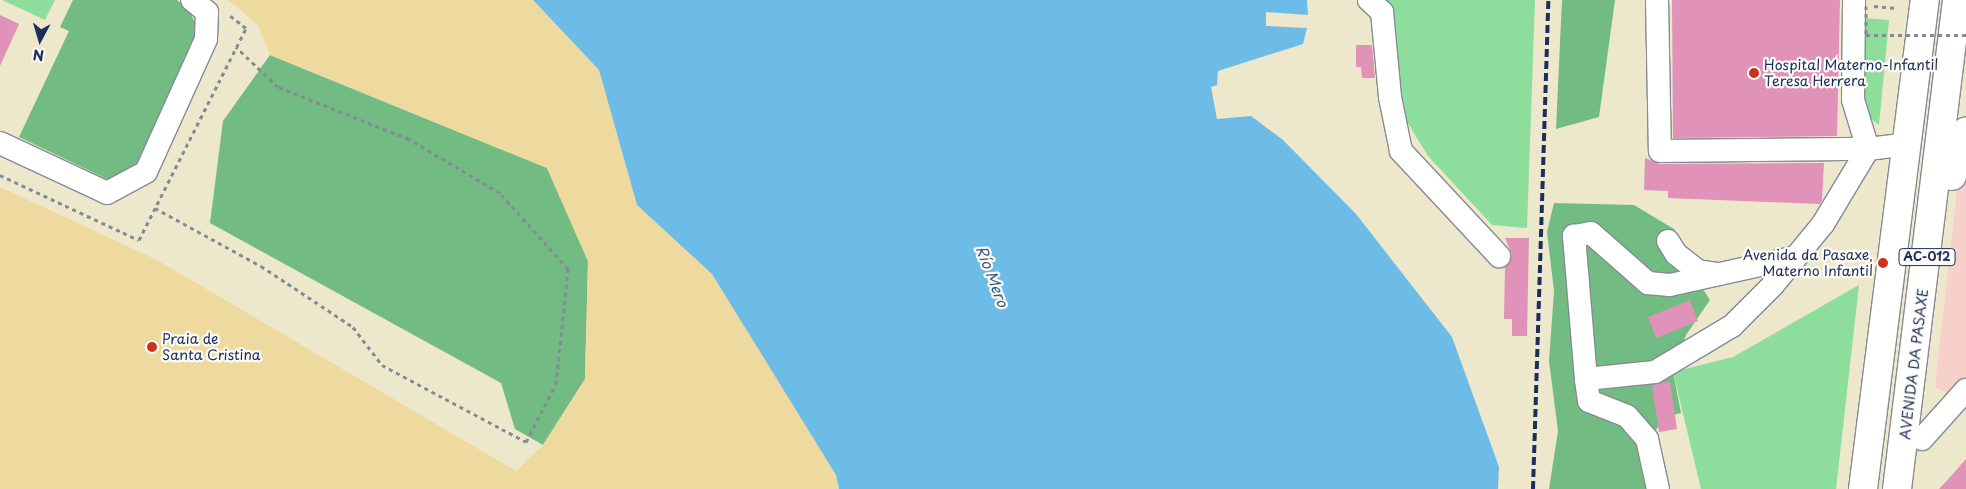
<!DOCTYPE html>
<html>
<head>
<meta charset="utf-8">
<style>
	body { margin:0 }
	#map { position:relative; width:1966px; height:489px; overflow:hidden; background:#ede7cb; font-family:"Playpen Sans",sans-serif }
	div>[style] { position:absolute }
	.built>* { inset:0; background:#f7d0ca }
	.green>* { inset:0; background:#8ddd9c }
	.forest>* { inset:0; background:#72bc84 }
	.sand>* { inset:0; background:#eeda9e }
	.water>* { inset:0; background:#6cbce7 }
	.building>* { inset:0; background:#e092b8 }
	.path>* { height:3px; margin-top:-1.5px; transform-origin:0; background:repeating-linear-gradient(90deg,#848b94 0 4px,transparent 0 8px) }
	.roads { filter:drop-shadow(1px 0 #848b94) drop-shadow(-1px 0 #848b94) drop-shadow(0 1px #848b94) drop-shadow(0 -1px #848b94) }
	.minor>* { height:22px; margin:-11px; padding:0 11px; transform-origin:11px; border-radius:11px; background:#fff }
	.major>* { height:28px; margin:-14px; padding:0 14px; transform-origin:14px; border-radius:14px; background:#fff }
	.rail>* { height:4px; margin-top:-2px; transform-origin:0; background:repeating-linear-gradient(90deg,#1b2f5e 0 8px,transparent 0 12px) }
	.path-bridge>* { height:3px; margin-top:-1.5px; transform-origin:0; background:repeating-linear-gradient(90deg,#848b94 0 4px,transparent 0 8px) }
	.dots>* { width:14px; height:14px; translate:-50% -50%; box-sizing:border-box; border:2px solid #fdfcf7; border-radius:50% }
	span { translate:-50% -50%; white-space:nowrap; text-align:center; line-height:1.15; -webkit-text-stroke:4.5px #fdfcf7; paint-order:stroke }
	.shield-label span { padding:1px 4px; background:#fdfcf7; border:1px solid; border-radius:4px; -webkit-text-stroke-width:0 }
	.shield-label { font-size:12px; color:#1b2f5e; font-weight:700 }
	.poi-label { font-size:14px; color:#1b2f5e }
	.left { translate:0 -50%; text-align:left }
	.right { translate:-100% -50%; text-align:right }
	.street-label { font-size:14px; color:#1b2f5e }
	.water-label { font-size:15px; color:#335987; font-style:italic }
	.north { position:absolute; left:15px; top:15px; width:50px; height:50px; -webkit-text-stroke:4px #fdfcf7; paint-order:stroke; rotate:186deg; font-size:14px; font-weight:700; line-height:20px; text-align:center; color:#1b2f5e }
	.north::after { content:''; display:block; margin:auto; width:18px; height:22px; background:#1b2f5e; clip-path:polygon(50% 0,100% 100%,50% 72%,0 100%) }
</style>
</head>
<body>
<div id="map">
	<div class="built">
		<i style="clip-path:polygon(1961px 155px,1966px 155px,1966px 378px,1949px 394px,1935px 387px)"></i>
	</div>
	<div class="green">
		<i style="clip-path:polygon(2px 0,55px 0,45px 20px)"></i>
		<i style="clip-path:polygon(1384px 0,1535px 0,1527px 228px,1492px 225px,1428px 156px,1401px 112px)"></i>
		<i style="clip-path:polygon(1864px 18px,1889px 20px,1879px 125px,1868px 117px,1860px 97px)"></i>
		<i style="clip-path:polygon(1859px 285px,1836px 489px,1701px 489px,1673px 372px,1733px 357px)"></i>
	</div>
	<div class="forest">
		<i style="clip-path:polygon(73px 0,177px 0,190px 11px,197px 29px,194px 51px,135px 171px,109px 180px,19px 137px,69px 31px,60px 27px)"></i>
		<i style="clip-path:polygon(1562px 0,1615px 0,1599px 117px,1556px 129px)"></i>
		<i style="clip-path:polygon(270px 55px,547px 168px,588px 261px,585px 379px,543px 445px,515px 429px,501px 383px,210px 223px,223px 121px)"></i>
		<i style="clip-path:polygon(1554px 203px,1634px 205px,1674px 229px,1691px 271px,1710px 300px,1686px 335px,1673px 372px,1681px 413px,1669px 416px,1647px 439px,1645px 489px,1549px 489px,1558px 431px,1549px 361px,1554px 291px,1547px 232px)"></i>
	</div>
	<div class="sand">
		<i style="clip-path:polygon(228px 0,533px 0,599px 70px,637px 205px,712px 274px,836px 475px,839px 489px,0 489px,0 187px,157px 260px,516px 471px,543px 445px,585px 379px,588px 261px,547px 168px,270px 55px,258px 25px)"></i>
	</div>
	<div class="water">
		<i style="clip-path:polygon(533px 0,1307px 0,1308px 15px,1266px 12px,1266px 26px,1307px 28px,1303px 44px,1218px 71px,1217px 85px,1211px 87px,1217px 119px,1251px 116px,1283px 140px,1356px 214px,1452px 337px,1499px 467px,1498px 489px,839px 489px,836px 475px,712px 274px,637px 205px,599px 70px)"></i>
	</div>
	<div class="building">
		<i style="clip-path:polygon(1672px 0,1840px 0,1837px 136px,1673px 138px)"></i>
		<i style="clip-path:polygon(0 15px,19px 24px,0 66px)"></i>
		<i style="clip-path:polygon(1356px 45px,1372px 45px,1375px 78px,1362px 78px,1361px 67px,1356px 67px)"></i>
		<i style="clip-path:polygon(1645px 158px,1660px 164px,1824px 163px,1822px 200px,1820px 204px,1668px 198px,1668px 191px,1644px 190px)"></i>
		<i style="clip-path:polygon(1505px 238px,1529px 238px,1527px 336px,1512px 336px,1512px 319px,1504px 319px,1505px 267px,1512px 254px)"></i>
		<i style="clip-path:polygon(1690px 300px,1698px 321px,1656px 338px,1648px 317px)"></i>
		<i style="clip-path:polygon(1663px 382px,1670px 382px,1677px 429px,1659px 432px,1652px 386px)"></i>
		<i style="clip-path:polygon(1966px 459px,1966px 489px,1939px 489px,1952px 475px)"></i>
	</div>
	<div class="path">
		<i style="left:1874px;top:6px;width:22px;rotate:5deg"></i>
		<i style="left:0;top:175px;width:153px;rotate:25.1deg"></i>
		<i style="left:139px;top:240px;width:237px;rotate:-63.2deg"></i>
		<i style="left:246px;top:28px;width:23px;rotate:-142deg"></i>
		<i style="left:155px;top:208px;width:121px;rotate:28.7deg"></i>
		<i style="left:261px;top:266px;width:110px;rotate:33.5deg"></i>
		<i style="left:353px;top:327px;width:48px;rotate:52.7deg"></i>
		<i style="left:382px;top:365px;width:163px;rotate:28.1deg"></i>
		<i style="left:526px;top:442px;width:65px;rotate:-62.7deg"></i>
		<i style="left:556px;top:384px;width:116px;rotate:-84deg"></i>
		<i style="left:568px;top:269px;width:102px;rotate:-131.8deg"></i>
		<i style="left:500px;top:193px;width:106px;rotate:-149.3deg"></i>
		<i style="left:409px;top:139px;width:141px;rotate:-158.3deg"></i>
		<i style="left:278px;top:87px;width:58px;rotate:-136.4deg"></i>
	</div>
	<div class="roads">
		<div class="minor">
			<i style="left:1369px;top:0;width:18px;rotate:43deg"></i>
			<i style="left:1382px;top:12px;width:85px;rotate:84.6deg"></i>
			<i style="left:1390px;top:97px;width:55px;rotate:78.5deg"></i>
			<i style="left:1401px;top:151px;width:144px;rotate:47deg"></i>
			<i style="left:1657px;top:0;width:151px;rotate:88.9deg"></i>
			<i style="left:1660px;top:151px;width:208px;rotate:-0.6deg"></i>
			<i style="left:1868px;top:149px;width:40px;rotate:-7.1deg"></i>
			<i style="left:0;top:143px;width:118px;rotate:25deg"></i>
			<i style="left:107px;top:193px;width:44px;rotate:-28.3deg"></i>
			<i style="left:146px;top:172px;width:146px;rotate:-65.7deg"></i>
			<i style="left:206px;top:39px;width:27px;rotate:-88deg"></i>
			<i style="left:207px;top:12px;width:19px;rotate:-141deg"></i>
			<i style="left:1668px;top:241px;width:15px;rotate:58deg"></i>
			<i style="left:1676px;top:254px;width:28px;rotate:38deg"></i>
			<i style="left:1698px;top:271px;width:20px;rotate:9deg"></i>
			<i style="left:1586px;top:379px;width:144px;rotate:-94.8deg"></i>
			<i style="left:1574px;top:236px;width:17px;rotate:-10deg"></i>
			<i style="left:1591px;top:233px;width:76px;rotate:41.3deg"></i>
			<i style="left:1648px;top:283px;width:22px;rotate:5deg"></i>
			<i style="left:1670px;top:285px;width:129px;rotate:-12.5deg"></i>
			<i style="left:1922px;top:439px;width:66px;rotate:-48.1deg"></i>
			<i style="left:1658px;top:489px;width:51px;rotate:-102.4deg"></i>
			<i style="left:1647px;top:439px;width:30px;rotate:-131deg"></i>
			<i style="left:1627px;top:416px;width:41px;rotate:-158.5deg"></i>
			<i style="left:1589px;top:401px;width:22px;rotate:-98deg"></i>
			<i style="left:1586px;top:379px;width:69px;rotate:-5.8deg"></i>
			<i style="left:1655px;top:372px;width:90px;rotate:-30.9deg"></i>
			<i style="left:1732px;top:326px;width:58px;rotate:-45deg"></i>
			<i style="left:1773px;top:285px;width:79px;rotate:-50.7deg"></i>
			<i style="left:1823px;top:224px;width:87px;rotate:-59deg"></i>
			<i style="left:1868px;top:149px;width:51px;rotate:-107deg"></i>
			<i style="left:1853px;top:100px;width:100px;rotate:-89.4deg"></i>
		</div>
		<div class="major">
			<i style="left:1952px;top:176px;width:29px;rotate:-84deg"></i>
			<i style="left:1955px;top:147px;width:19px;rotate:-55deg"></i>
			<i style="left:1863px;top:489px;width:493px;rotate:-82.8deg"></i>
			<i style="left:1897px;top:489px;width:493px;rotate:-83deg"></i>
		</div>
	</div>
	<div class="rail">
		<i style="left:1533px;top:489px;width:489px;rotate:-88.2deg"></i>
	</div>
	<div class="path-bridge">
		<i style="left:1866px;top:6px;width:29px;rotate:90deg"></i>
		<i style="left:1866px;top:35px;width:100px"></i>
	</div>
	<div class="dots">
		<i style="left:1754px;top:73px;background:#c8321e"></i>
		<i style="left:1883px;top:263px;background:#c8321e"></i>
		<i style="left:152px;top:347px;background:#c8321e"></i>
	</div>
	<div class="shield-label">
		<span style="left:1927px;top:257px">AC-012</span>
	</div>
	<div class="poi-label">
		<span class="left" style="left:1764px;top:73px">Hospital Materno-Infantil<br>Teresa Herrera</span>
		<span class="right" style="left:1873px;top:263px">Avenida da Pasaxe,<br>Materno Infantil</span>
		<span class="left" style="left:162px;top:347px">Praia de<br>Santa Cristina</span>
	</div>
	<div class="street-label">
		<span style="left:1914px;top:364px;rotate:-83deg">AVENIDA DA PASAXE</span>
	</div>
	<div class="water-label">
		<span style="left:993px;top:276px;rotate:69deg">Río Mero</span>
	</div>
	<div class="north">N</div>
</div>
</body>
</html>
